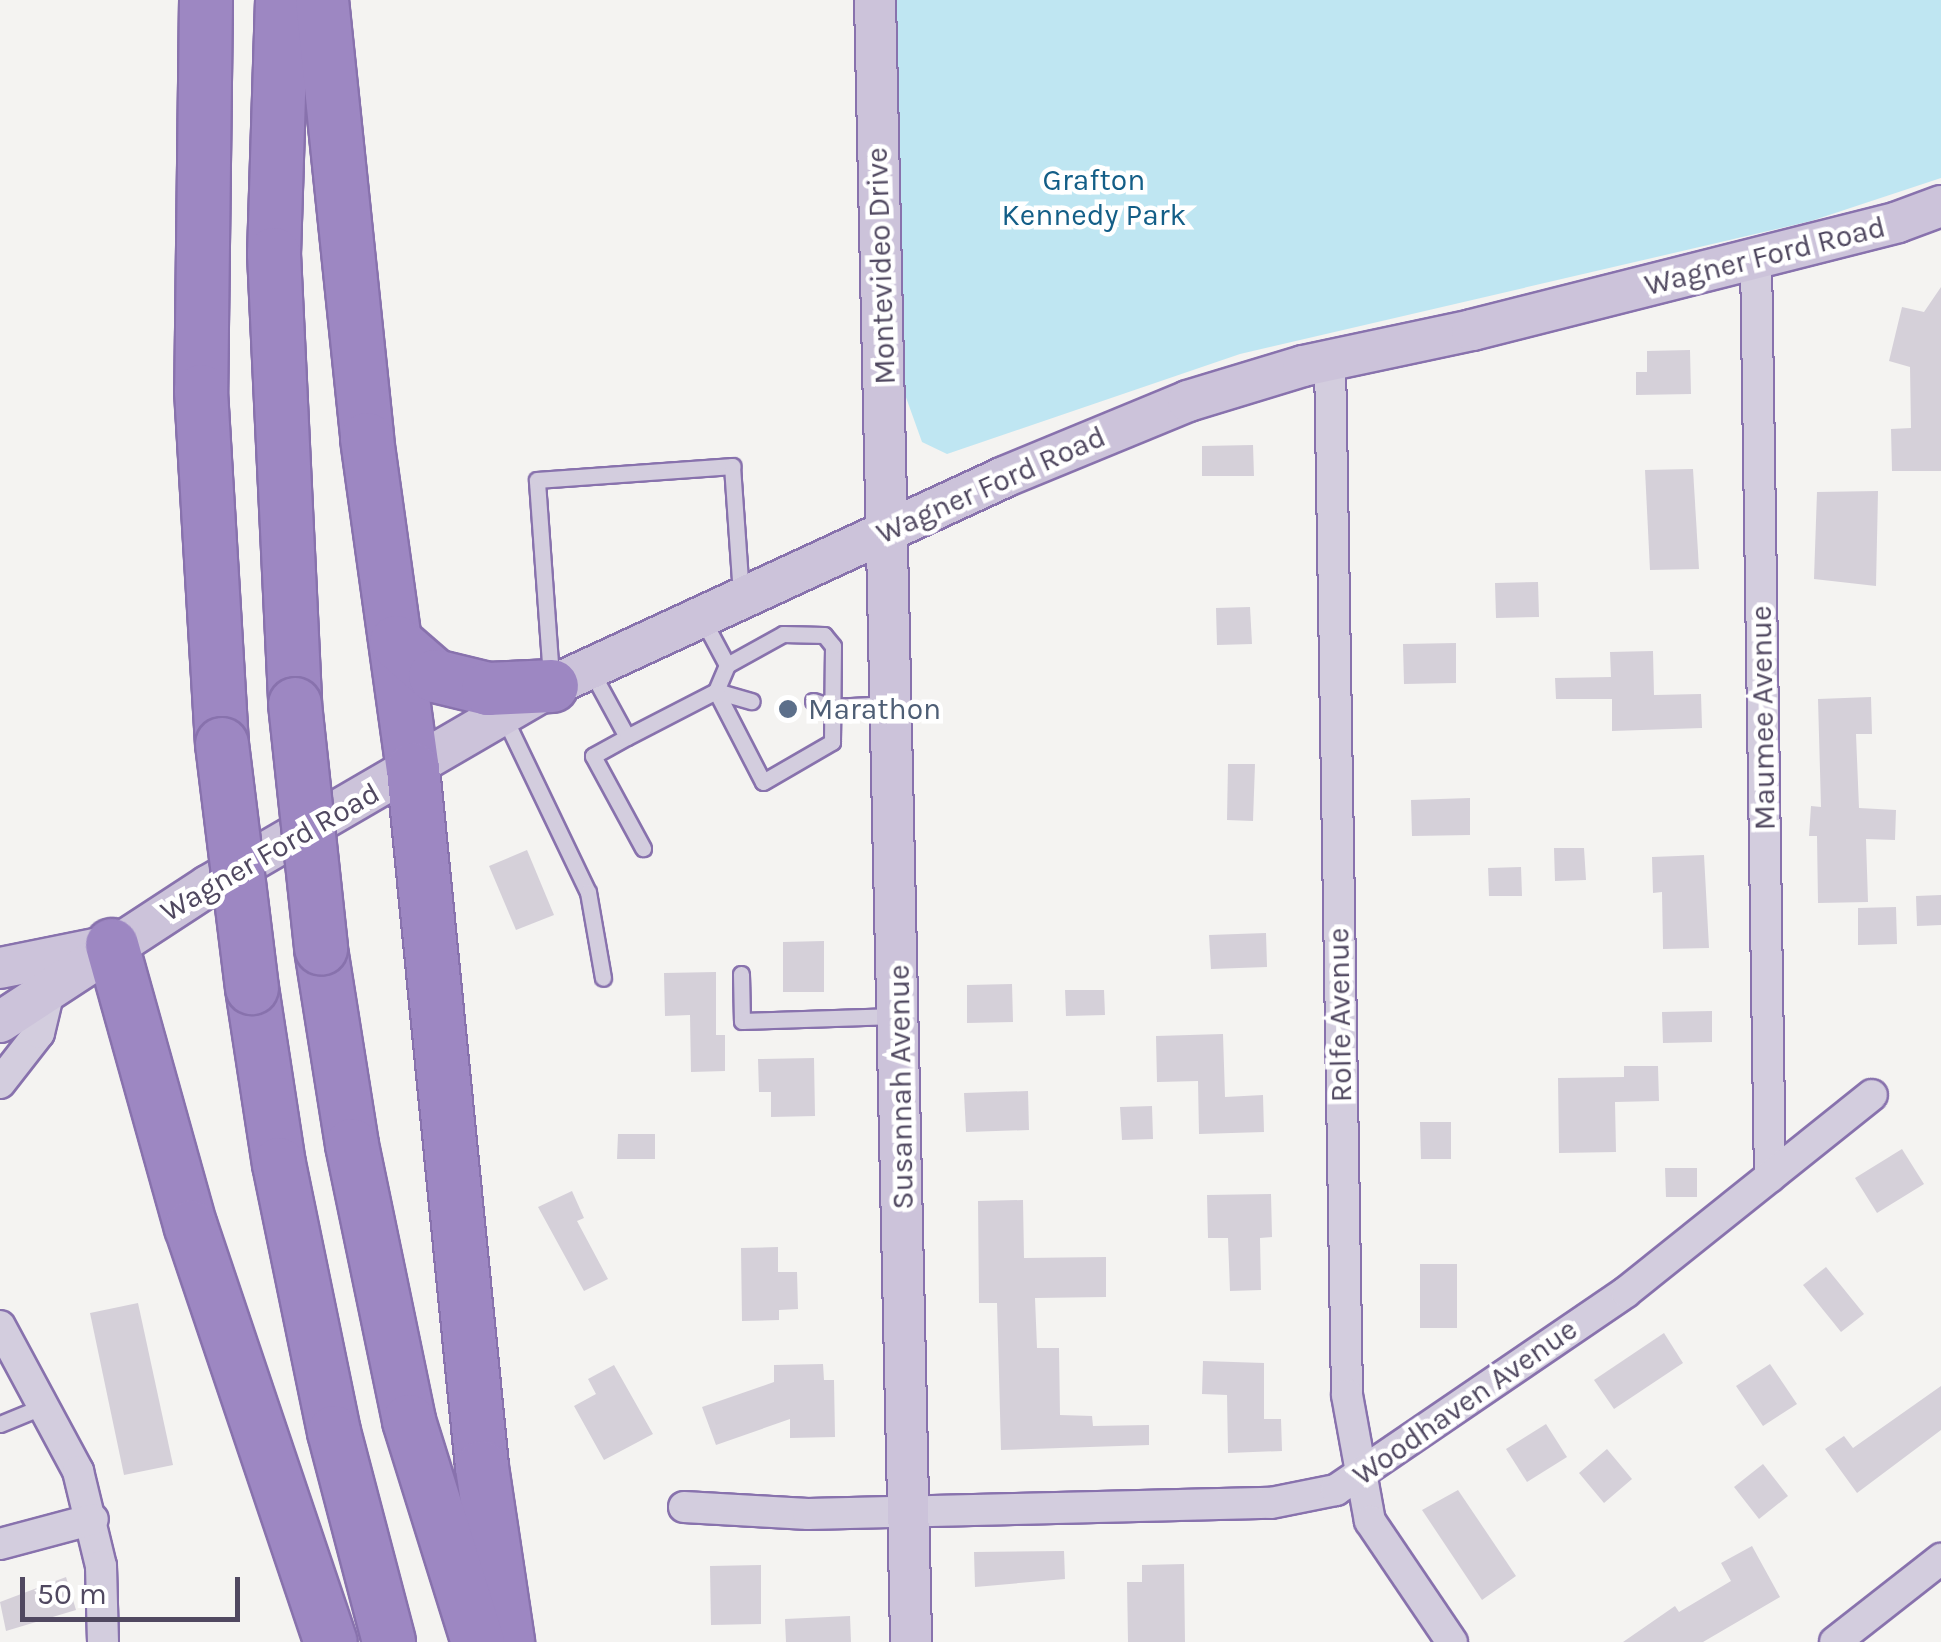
<!DOCTYPE html>
<html>
<head>
<meta charset="utf-8">
<style>
	body { margin:0 }
	#map { position:relative; width:1941px; height:1642px; overflow:hidden; background:#f4f3f1; font-family:Karla,sans-serif }
	div>[style] { position:absolute }
	.green>* { inset:0; background:#bfe6f2 }
	.building>* { inset:0; background:#d5d0d9 }
	.roads { filter:drop-shadow(2px 0 #8872ad) drop-shadow(-2px 0 #8872ad) drop-shadow(0 2px #8872ad) drop-shadow(0 -2px #8872ad) }
	.lane>* { height:15px; margin:-7.5px; padding:0 7.5px; transform-origin:7.5px; border-radius:7.5px; background:#d3cdde }
	.street>* { height:30px; margin:-15px; padding:0 15px; transform-origin:15px; border-radius:15px; background:#d3cdde }
	.secondary>* { height:40px; margin:-20px; padding:0 20px; transform-origin:20px; border-radius:20px; background:#ccc3da }
	.highway>* { height:52px; margin:-26px; padding:0 26px; transform-origin:26px; border-radius:26px; background:#9d87c2 }
	.bridges { filter:drop-shadow(2px 0 #8872ad) drop-shadow(-2px 0 #8872ad) drop-shadow(0 2px #8872ad) drop-shadow(0 -2px #8872ad) }
	.highway-bridge>* { height:52px; margin:-26px; padding:0 26px; transform-origin:26px; border-radius:26px; background:#9d87c2 }
	.dots>* { width:28px; height:28px; translate:-50% -50%; box-sizing:border-box; border:5px solid #fff; border-radius:50% }
	span { translate:-50% -50%; white-space:nowrap; text-align:center; line-height:1.15; -webkit-text-stroke:9px #fff; paint-order:stroke }
	.park-label { font-size:30px; color:#135e87 }
	.street-label { font-size:30px; color:#504860 }
	.service-label { font-size:30px; color:#4e5e75 }
	.left { translate:0 -50%; text-align:left }
	.scale { position:absolute; left:20px; top:1577px; width:220px; height:45px; box-sizing:border-box; border:5px solid #504860; border-top:0; padding-left:12px; font-size:30px; line-height:35px; white-space:nowrap; color:#504860; -webkit-text-stroke:8px #fff; paint-order:stroke }
</style>
</head>
<body>
<div id="map">
	<div class="green">
		<i style="clip-path:polygon(889px 0,1941px 0,1941px 178px,1811px 221px,1240px 354px,947px 454px,922px 442px,903px 389px)"></i>
	</div>
	<div class="building">
		<i style="clip-path:polygon(1941px 287px,1941px 471px,1892px 471px,1891px 429px,1911px 428px,1910px 367px,1889px 361px,1902px 307px,1924px 312px)"></i>
		<i style="clip-path:polygon(1690px 350px,1691px 394px,1636px 395px,1636px 372px,1647px 372px,1647px 351px)"></i>
		<i style="clip-path:polygon(1253px 445px,1254px 476px,1202px 476px,1202px 446px)"></i>
		<i style="clip-path:polygon(1693px 469px,1699px 569px,1650px 570px,1645px 470px)"></i>
		<i style="clip-path:polygon(1878px 491px,1876px 586px,1814px 579px,1817px 492px)"></i>
		<i style="clip-path:polygon(1538px 582px,1539px 617px,1496px 618px,1495px 583px)"></i>
		<i style="clip-path:polygon(1250px 607px,1252px 644px,1217px 645px,1216px 608px)"></i>
		<i style="clip-path:polygon(1456px 643px,1456px 683px,1404px 684px,1403px 644px)"></i>
		<i style="clip-path:polygon(1653px 651px,1654px 695px,1701px 694px,1702px 728px,1612px 731px,1612px 699px,1556px 699px,1555px 678px,1611px 677px,1610px 652px)"></i>
		<i style="clip-path:polygon(1871px 697px,1872px 734px,1856px 734px,1859px 808px,1896px 810px,1895px 840px,1866px 839px,1868px 902px,1818px 903px,1817px 836px,1809px 836px,1811px 806px,1821px 807px,1818px 699px)"></i>
		<i style="clip-path:polygon(1228px 764px,1255px 764px,1253px 821px,1227px 820px)"></i>
		<i style="clip-path:polygon(1470px 798px,1470px 835px,1412px 836px,1411px 800px)"></i>
		<i style="clip-path:polygon(1554px 848px,1584px 848px,1586px 880px,1555px 881px)"></i>
		<i style="clip-path:polygon(527px 850px,554px 915px,516px 930px,489px 866px)"></i>
		<i style="clip-path:polygon(1704px 855px,1709px 948px,1663px 949px,1662px 892px,1653px 893px,1652px 857px)"></i>
		<i style="clip-path:polygon(1521px 867px,1522px 896px,1489px 896px,1488px 868px)"></i>
		<i style="clip-path:polygon(1941px 895px,1941px 925px,1917px 926px,1916px 896px)"></i>
		<i style="clip-path:polygon(1896px 907px,1897px 944px,1858px 945px,1858px 908px)"></i>
		<i style="clip-path:polygon(1266px 933px,1267px 967px,1211px 969px,1209px 935px)"></i>
		<i style="clip-path:polygon(824px 941px,824px 992px,783px 992px,783px 942px)"></i>
		<i style="clip-path:polygon(716px 972px,716px 1035px,725px 1035px,725px 1071px,691px 1072px,690px 1015px,665px 1016px,664px 973px)"></i>
		<i style="clip-path:polygon(1012px 984px,1013px 1022px,967px 1023px,967px 985px)"></i>
		<i style="clip-path:polygon(1065px 990px,1104px 990px,1105px 1015px,1066px 1016px)"></i>
		<i style="clip-path:polygon(1712px 1011px,1712px 1042px,1663px 1043px,1662px 1012px)"></i>
		<i style="clip-path:polygon(1223px 1034px,1225px 1097px,1263px 1095px,1264px 1132px,1199px 1134px,1198px 1081px,1157px 1082px,1156px 1036px)"></i>
		<i style="clip-path:polygon(814px 1058px,815px 1116px,771px 1117px,771px 1092px,759px 1092px,758px 1059px)"></i>
		<i style="clip-path:polygon(1624px 1066px,1658px 1066px,1659px 1101px,1615px 1102px,1616px 1152px,1559px 1153px,1558px 1078px,1624px 1077px)"></i>
		<i style="clip-path:polygon(1028px 1091px,1029px 1130px,966px 1132px,964px 1093px)"></i>
		<i style="clip-path:polygon(1152px 1106px,1153px 1139px,1122px 1140px,1120px 1107px)"></i>
		<i style="clip-path:polygon(1420px 1122px,1451px 1122px,1451px 1159px,1421px 1159px)"></i>
		<i style="clip-path:polygon(618px 1134px,655px 1134px,655px 1159px,617px 1159px)"></i>
		<i style="clip-path:polygon(1902px 1149px,1924px 1184px,1877px 1213px,1855px 1178px)"></i>
		<i style="clip-path:polygon(1665px 1168px,1697px 1168px,1697px 1197px,1666px 1197px)"></i>
		<i style="clip-path:polygon(572px 1191px,584px 1218px,577px 1221px,608px 1279px,584px 1291px,538px 1207px)"></i>
		<i style="clip-path:polygon(1271px 1194px,1272px 1237px,1260px 1238px,1261px 1290px,1230px 1291px,1228px 1238px,1208px 1238px,1207px 1195px)"></i>
		<i style="clip-path:polygon(1023px 1200px,1024px 1258px,1106px 1257px,1106px 1297px,1035px 1298px,1037px 1348px,1059px 1348px,1060px 1415px,1092px 1416px,1093px 1426px,1149px 1425px,1149px 1445px,1001px 1450px,997px 1303px,979px 1303px,978px 1201px)"></i>
		<i style="clip-path:polygon(778px 1247px,778px 1272px,797px 1272px,798px 1309px,779px 1310px,779px 1320px,742px 1321px,741px 1248px)"></i>
		<i style="clip-path:polygon(1420px 1264px,1457px 1264px,1457px 1328px,1420px 1328px)"></i>
		<i style="clip-path:polygon(1826px 1267px,1864px 1314px,1841px 1332px,1803px 1285px)"></i>
		<i style="clip-path:polygon(138px 1303px,173px 1465px,124px 1475px,90px 1313px)"></i>
		<i style="clip-path:polygon(1664px 1333px,1683px 1363px,1614px 1409px,1594px 1380px)"></i>
		<i style="clip-path:polygon(1203px 1361px,1264px 1363px,1264px 1419px,1281px 1419px,1282px 1451px,1228px 1453px,1227px 1395px,1202px 1394px)"></i>
		<i style="clip-path:polygon(823px 1364px,824px 1380px,834px 1380px,835px 1437px,790px 1438px,790px 1419px,716px 1445px,702px 1407px,774px 1382px,774px 1365px)"></i>
		<i style="clip-path:polygon(1770px 1364px,1797px 1404px,1763px 1426px,1736px 1386px)"></i>
		<i style="clip-path:polygon(614px 1365px,653px 1434px,604px 1460px,574px 1406px,596px 1394px,588px 1379px)"></i>
		<i style="clip-path:polygon(1941px 1386px,1941px 1430px,1857px 1493px,1825px 1449px,1844px 1436px,1853px 1448px)"></i>
		<i style="clip-path:polygon(1546px 1424px,1567px 1457px,1527px 1482px,1506px 1449px)"></i>
		<i style="clip-path:polygon(1607px 1449px,1632px 1479px,1604px 1503px,1579px 1473px)"></i>
		<i style="clip-path:polygon(1763px 1464px,1788px 1496px,1759px 1519px,1734px 1487px)"></i>
		<i style="clip-path:polygon(1458px 1490px,1516px 1576px,1482px 1600px,1422px 1510px)"></i>
		<i style="clip-path:polygon(1752px 1546px,1780px 1597px,1703px 1642px,1623px 1642px,1675px 1606px,1679px 1612px,1731px 1581px,1721px 1563px)"></i>
		<i style="clip-path:polygon(1064px 1551px,1065px 1579px,975px 1587px,974px 1552px)"></i>
		<i style="clip-path:polygon(1184px 1564px,1185px 1642px,1128px 1642px,1127px 1582px,1142px 1582px,1142px 1565px)"></i>
		<i style="clip-path:polygon(761px 1565px,761px 1624px,711px 1625px,710px 1566px)"></i>
		<i style="clip-path:polygon(66px 1577px,76px 1610px,6px 1631px,0 1602px)"></i>
		<i style="clip-path:polygon(850px 1616px,851px 1642px,786px 1642px,785px 1619px)"></i>
	</div>
	<div class="roads">
		<div class="lane">
			<i style="left:590px;top:669px;width:77px;rotate:61.4deg"></i>
			<i style="left:627px;top:737px;width:39px;rotate:151deg"></i>
			<i style="left:593px;top:756px;width:105px;rotate:61.5deg"></i>
			<i style="left:551px;top:677px;width:197px;rotate:-94.1deg"></i>
			<i style="left:537px;top:480px;width:196px;rotate:-4.1deg"></i>
			<i style="left:732px;top:466px;width:130px;rotate:86deg"></i>
			<i style="left:716px;top:691px;width:102px;rotate:62.7deg"></i>
			<i style="left:763px;top:782px;width:80px;rotate:-30.1deg"></i>
			<i style="left:832px;top:742px;width:96px;rotate:-89.4deg"></i>
			<i style="left:833px;top:646px;width:14px;rotate:-129deg"></i>
			<i style="left:824px;top:635px;width:41px;rotate:-178.6deg"></i>
			<i style="left:783px;top:634px;width:64px;rotate:151deg"></i>
			<i style="left:716px;top:691px;width:37px;rotate:16deg"></i>
			<i style="left:813px;top:701px;width:20px;rotate:18deg"></i>
			<i style="left:832px;top:707px;width:56px;rotate:-3.1deg"></i>
			<i style="left:505px;top:719px;width:192px;rotate:64.4deg"></i>
			<i style="left:588px;top:892px;width:87px;rotate:80.1deg"></i>
			<i style="left:627px;top:737px;width:100px;rotate:-27.3deg"></i>
			<i style="left:716px;top:691px;width:28px;rotate:-67deg"></i>
			<i style="left:727px;top:665px;width:53px;rotate:-118deg"></i>
			<i style="left:741px;top:974px;width:47px;rotate:88.8deg"></i>
			<i style="left:742px;top:1021px;width:154px;rotate:-1.9deg"></i>
			<i style="left:0;top:1424px;width:50px;rotate:-22.4deg"></i>
		</div>
		<div class="street">
			<i style="left:1756px;top:258px;width:919px;rotate:89.13deg"></i>
			<i style="left:1330px;top:360px;width:1035px;rotate:89.06deg"></i>
			<i style="left:1347px;top:1395px;width:128px;rotate:79.7deg"></i>
			<i style="left:1370px;top:1521px;width:146px;rotate:55.9deg"></i>
			<i style="left:0;top:1083px;width:63px;rotate:-52deg"></i>
			<i style="left:39px;top:1033px;width:43px;rotate:-76.6deg"></i>
			<i style="left:0;top:1326px;width:165px;rotate:61.7deg"></i>
			<i style="left:78px;top:1471px;width:98px;rotate:76.4deg"></i>
			<i style="left:101px;top:1566px;width:76px;rotate:88.5deg"></i>
			<i style="left:684px;top:1507px;width:124px;rotate:3.2deg"></i>
			<i style="left:808px;top:1514px;width:463px;rotate:-1.4deg"></i>
			<i style="left:1271px;top:1503px;width:66px;rotate:-11.3deg"></i>
			<i style="left:1336px;top:1490px;width:351px;rotate:-34.3deg"></i>
			<i style="left:1626px;top:1292px;width:315px;rotate:-38.7deg"></i>
			<i style="left:0;top:1544px;width:96px;rotate:-15deg"></i>
			<i style="left:1835px;top:1642px;width:135px;rotate:-38.1deg"></i>
		</div>
		<div class="secondary">
			<i style="left:875px;top:0;width:1642px;rotate:88.74deg"></i>
			<i style="left:0;top:968px;width:101px;rotate:-11.4deg"></i>
			<i style="left:0;top:1022px;width:249px;rotate:-33.2deg"></i>
			<i style="left:208px;top:886px;width:398px;rotate:-30.2deg"></i>
			<i style="left:552px;top:686px;width:498px;rotate:-24.8deg"></i>
			<i style="left:1004px;top:477px;width:199px;rotate:-22.4deg"></i>
			<i style="left:1188px;top:401px;width:120px;rotate:-16.9deg"></i>
			<i style="left:1303px;top:366px;width:173px;rotate:-12deg"></i>
			<i style="left:1472px;top:330px;width:439px;rotate:-14.2deg"></i>
			<i style="left:1898px;top:222px;width:46px;rotate:-20.4deg"></i>
		</div>
		<div class="highway">
			<i style="left:206px;top:0;width:391px;rotate:90.7deg"></i>
			<i style="left:201px;top:391px;width:354px;rotate:86.6deg"></i>
			<i style="left:282px;top:0;width:254px;rotate:91.8deg"></i>
			<i style="left:274px;top:254px;width:450px;rotate:87.3deg"></i>
			<i style="left:322px;top:0;width:441px;rotate:84.1deg"></i>
			<i style="left:367px;top:439px;width:333px;rotate:82.1deg"></i>
			<i style="left:413px;top:769px;width:701px;rotate:84.35deg"></i>
			<i style="left:482px;top:1467px;width:177px;rotate:81.5deg"></i>
			<i style="left:396px;top:642px;width:52px;rotate:41.1deg"></i>
			<i style="left:435px;top:676px;width:55px;rotate:13.8deg"></i>
			<i style="left:488px;top:689px;width:64px;rotate:-2.7deg"></i>
			<i style="left:112px;top:945px;width:293px;rotate:74.4deg"></i>
			<i style="left:191px;top:1227px;width:438px;rotate:71.4deg"></i>
			<i style="left:321px;top:949px;width:198px;rotate:81deg"></i>
			<i style="left:352px;top:1145px;width:282px;rotate:78.3deg"></i>
			<i style="left:409px;top:1421px;width:232px;rotate:72.7deg"></i>
			<i style="left:252px;top:988px;width:178px;rotate:81.3deg"></i>
			<i style="left:279px;top:1164px;width:274px;rotate:78.4deg"></i>
			<i style="left:334px;top:1432px;width:217px;rotate:75.3deg"></i>
		</div>
	</div>
	<div class="bridges">
		<div class="highway-bridge">
			<i style="left:295px;top:704px;width:246px;rotate:83.9deg"></i>
			<i style="left:222px;top:744px;width:246px;rotate:83deg"></i>
		</div>
	</div>
	<div class="dots">
		<i style="left:788px;top:709px;background:#5c6f8a"></i>
	</div>
	<div class="park-label">
		<span style="left:1094px;top:197px">Grafton<br>Kennedy Park</span>
	</div>
	<div class="street-label">
		<span style="left:1765px;top:256px;rotate:-14deg">Wagner Ford Road</span>
		<span style="left:881px;top:266px;rotate:-92deg">Montevideo Drive</span>
		<span style="left:991px;top:485px;rotate:-24deg">Wagner Ford Road</span>
		<span style="left:1763px;top:718px;rotate:-91deg">Maumee Avenue</span>
		<span style="left:270px;top:852px;rotate:-30deg">Wagner Ford Road</span>
		<span style="left:1340px;top:1015px;rotate:-91deg">Rolfe Avenue</span>
		<span style="left:901px;top:1087px;rotate:-91deg">Susannah Avenue</span>
		<span style="left:1465px;top:1402px;rotate:-35deg">Woodhaven Avenue</span>
	</div>
	<div class="service-label">
		<span class="left" style="left:808px;top:709px">Marathon</span>
	</div>
	<div class="scale">50 m</div>
</div>
</body>
</html>
